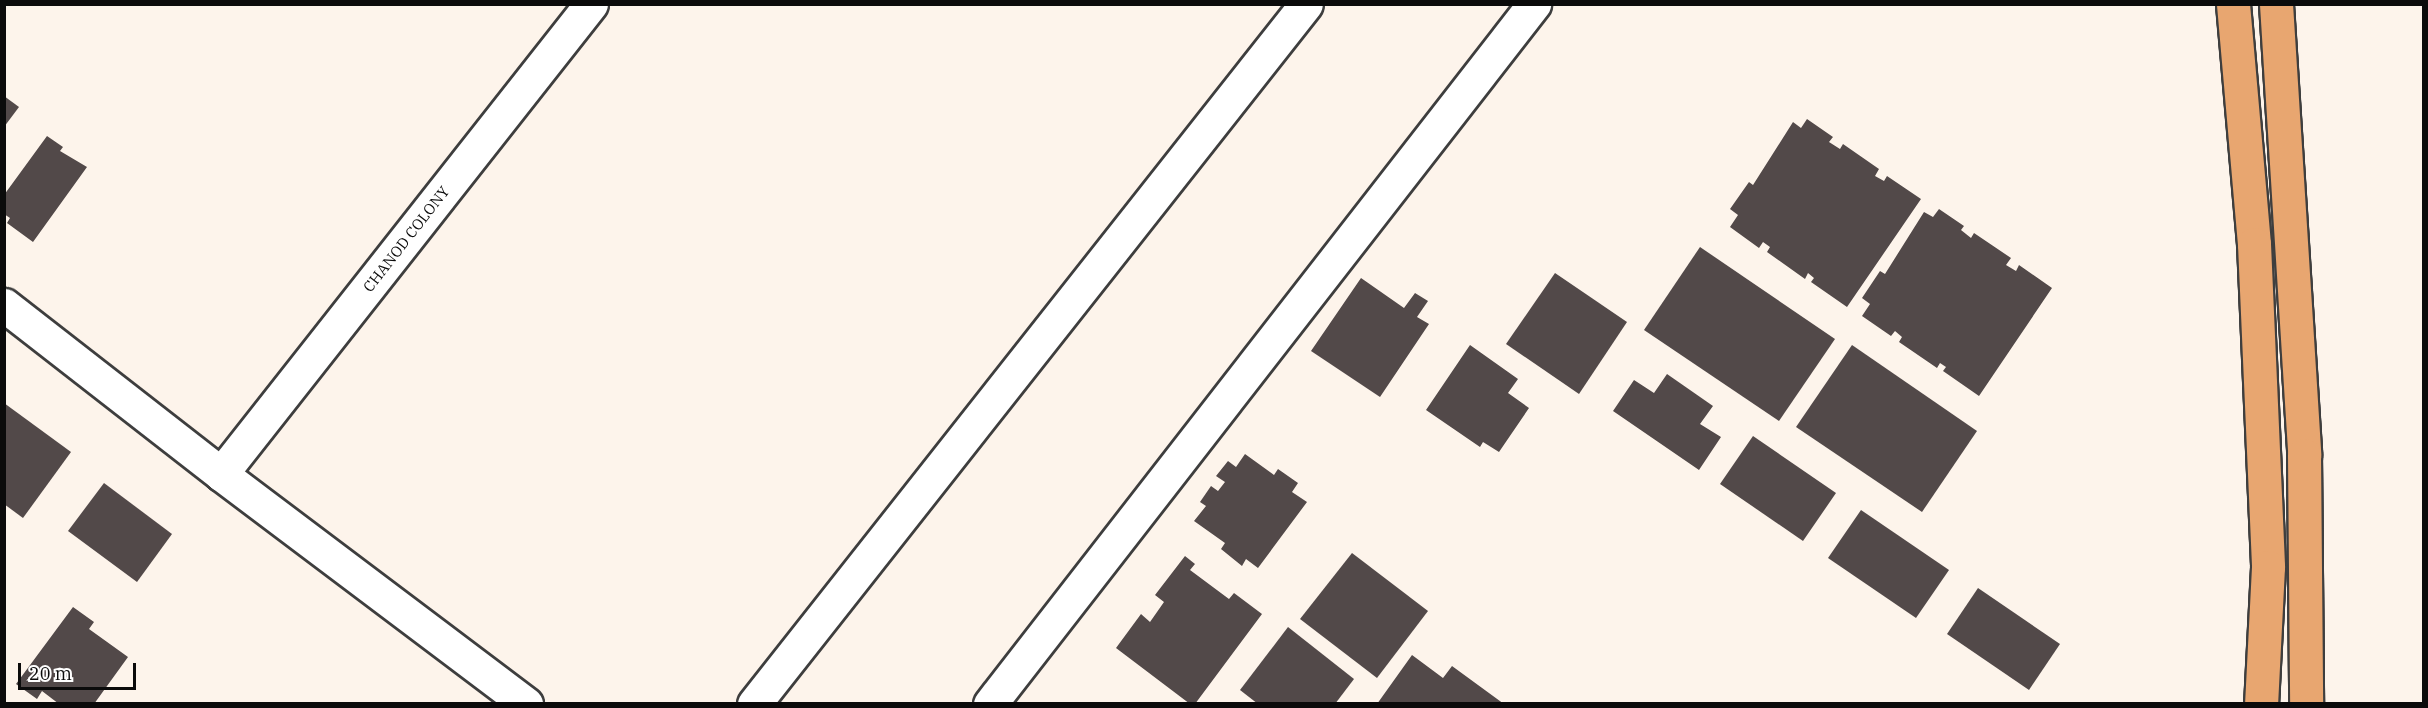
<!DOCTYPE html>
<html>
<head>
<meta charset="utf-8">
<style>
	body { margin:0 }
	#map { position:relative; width:2428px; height:708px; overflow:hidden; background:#fdf4eb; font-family:"IBM Plex Serif",serif }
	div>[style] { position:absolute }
	.building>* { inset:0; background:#524949 }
	.roads { filter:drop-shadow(2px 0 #3e3e3e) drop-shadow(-2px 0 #3e3e3e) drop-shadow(0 2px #3e3e3e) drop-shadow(0 -2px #3e3e3e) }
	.minor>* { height:33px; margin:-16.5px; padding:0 16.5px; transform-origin:16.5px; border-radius:16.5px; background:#fff }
	.major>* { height:33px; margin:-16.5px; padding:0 16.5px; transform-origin:16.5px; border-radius:16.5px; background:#e8a670 }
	span { translate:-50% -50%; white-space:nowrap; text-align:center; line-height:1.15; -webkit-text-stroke:6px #fff; paint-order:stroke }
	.street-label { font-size:15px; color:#0b0b0b }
	.frame { position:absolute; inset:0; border:6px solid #0b0b0b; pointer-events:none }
	.scale { position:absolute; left:18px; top:663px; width:118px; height:27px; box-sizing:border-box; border:3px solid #0b0b0b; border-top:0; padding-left:8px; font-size:18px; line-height:21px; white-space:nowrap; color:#0b0b0b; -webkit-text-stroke:4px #fff; paint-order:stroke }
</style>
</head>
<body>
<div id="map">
	<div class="building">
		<i style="clip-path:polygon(4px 96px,19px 107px,4px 127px)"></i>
		<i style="clip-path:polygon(1807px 119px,1833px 137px,1829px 142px,1840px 149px,1843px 144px,1879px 169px,1875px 176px,1884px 181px,1887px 176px,1921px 199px,1847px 307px,1811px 282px,1814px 278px,1808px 273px,1805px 279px,1767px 252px,1770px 247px,1763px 242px,1759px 248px,1730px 227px,1738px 215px,1730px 209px,1749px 182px,1753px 185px,1793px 122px,1801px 128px)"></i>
		<i style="clip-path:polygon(47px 136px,63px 147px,60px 151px,87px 167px,33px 242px,7px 223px,10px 218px,4px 214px,4px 195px)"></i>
		<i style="clip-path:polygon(1939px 209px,1964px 226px,1961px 230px,1971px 238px,1974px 233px,2011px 258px,2006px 265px,2016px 271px,2019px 265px,2052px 288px,1979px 396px,1943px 371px,1946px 367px,1940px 363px,1937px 368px,1899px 342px,1902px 337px,1895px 331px,1891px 336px,1862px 316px,1870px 304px,1862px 298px,1880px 271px,1885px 274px,1924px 212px,1933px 217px)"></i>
		<i style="clip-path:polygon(1700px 247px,1835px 339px,1779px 421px,1644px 330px)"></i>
		<i style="clip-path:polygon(1555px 273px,1627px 322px,1579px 394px,1506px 344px)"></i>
		<i style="clip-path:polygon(1361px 278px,1404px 308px,1415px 293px,1428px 301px,1417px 317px,1429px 324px,1380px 397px,1311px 351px)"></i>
		<i style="clip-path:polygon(1470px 345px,1518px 379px,1508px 393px,1529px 408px,1499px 452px,1483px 442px,1480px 447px,1426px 410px)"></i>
		<i style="clip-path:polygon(1852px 345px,1977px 431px,1922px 512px,1796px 427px)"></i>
		<i style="clip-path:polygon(1667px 374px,1713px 406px,1700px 424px,1721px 437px,1699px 470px,1613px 411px,1634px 380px,1654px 393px)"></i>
		<i style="clip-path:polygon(4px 403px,71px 452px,23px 518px,4px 504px)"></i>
		<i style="clip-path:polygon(1753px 436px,1836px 493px,1803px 541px,1720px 484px)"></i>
		<i style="clip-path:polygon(1245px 454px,1274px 475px,1278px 469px,1298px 483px,1292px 492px,1307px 502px,1258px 568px,1246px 559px,1242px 566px,1221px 549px,1225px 543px,1194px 521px,1206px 506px,1200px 502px,1211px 486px,1218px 491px,1225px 482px,1216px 476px,1228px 461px,1236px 467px)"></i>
		<i style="clip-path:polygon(104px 483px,172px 534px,137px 582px,68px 531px)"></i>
		<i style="clip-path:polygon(1861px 510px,1949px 570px,1916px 618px,1828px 558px)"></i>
		<i style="clip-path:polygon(1352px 553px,1428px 611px,1377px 678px,1300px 619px)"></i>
		<i style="clip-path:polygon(1185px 556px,1195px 564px,1190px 570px,1229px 599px,1234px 593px,1262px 614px,1195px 704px,1190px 704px,1116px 648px,1141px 614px,1150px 622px,1164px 602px,1155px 595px)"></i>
		<i style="clip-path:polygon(1978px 588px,2060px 644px,2029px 690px,1947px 634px)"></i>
		<i style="clip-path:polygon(73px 607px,94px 622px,89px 629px,128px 657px,94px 704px,59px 704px,42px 691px,37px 699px,16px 684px)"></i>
		<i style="clip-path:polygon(1288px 627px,1354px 679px,1335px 704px,1258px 704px,1240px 690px)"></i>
		<i style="clip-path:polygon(1412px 655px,1443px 678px,1452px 666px,1504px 704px,1377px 704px)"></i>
	</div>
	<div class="roads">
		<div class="minor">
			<i style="left:4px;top:305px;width:275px;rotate:37.9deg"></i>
			<i style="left:221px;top:474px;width:382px;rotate:37deg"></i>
			<i style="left:221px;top:474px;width:598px;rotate:-51.79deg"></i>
			<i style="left:754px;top:704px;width:891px;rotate:-51.74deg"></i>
			<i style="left:990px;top:704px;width:887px;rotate:-52.15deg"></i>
		</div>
		<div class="major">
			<i style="left:2233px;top:4px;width:241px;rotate:85deg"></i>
			<i style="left:2254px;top:244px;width:323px;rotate:87.5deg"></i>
			<i style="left:2268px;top:567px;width:137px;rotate:92.9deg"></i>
			<i style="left:2276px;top:4px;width:452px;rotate:86.4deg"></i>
			<i style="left:2304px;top:455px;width:249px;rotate:89.5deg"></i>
		</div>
	</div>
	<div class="street-label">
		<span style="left:406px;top:239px;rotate:-52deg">CHANOD COLONY</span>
	</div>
	<div class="frame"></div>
	<div class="scale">20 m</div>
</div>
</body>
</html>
